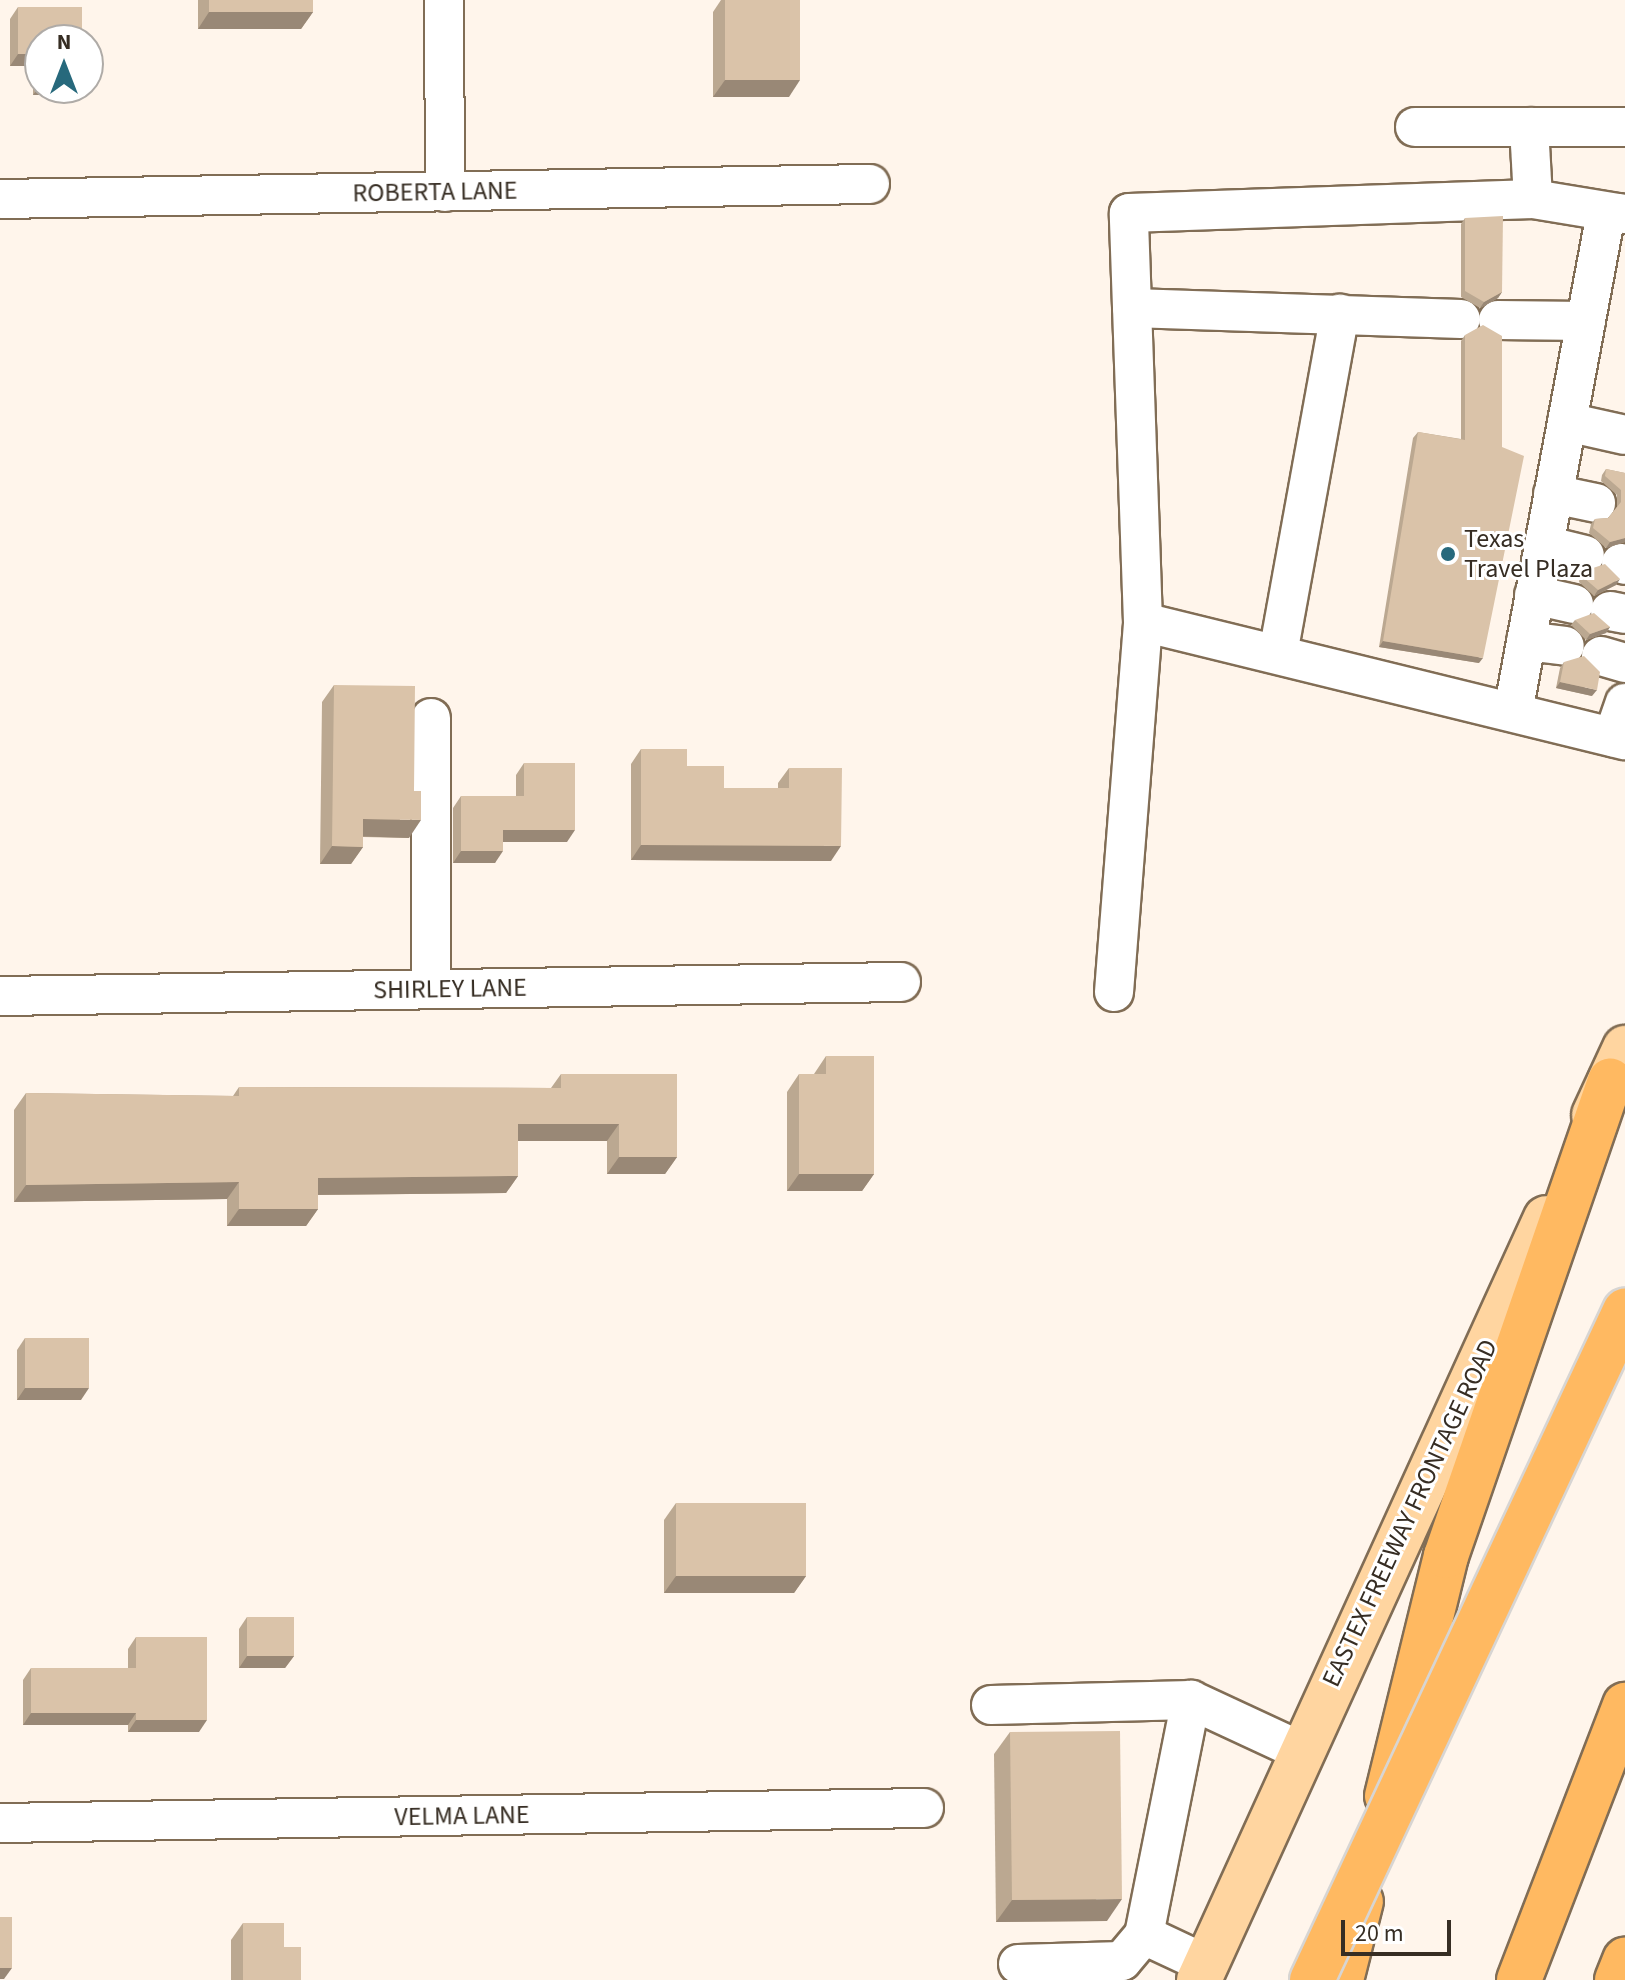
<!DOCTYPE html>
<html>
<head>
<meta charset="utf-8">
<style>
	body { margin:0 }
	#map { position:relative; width:1625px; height:1980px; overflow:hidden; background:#fff5eb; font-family:"Source Sans 3",sans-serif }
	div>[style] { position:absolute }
	.roads { filter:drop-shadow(2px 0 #816d55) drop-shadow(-2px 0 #816d55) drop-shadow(0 2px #816d55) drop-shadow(0 -2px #816d55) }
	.minor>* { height:38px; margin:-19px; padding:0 19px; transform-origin:19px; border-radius:19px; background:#fff }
	.major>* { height:44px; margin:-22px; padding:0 22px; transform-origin:22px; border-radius:22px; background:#ffd5a0 }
	.highway>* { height:44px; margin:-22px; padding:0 22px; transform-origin:22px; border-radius:22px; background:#ffb961 }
	.bridges { filter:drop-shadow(2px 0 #d7d5d3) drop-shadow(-2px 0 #d7d5d3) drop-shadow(0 2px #d7d5d3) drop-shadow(0 -2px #d7d5d3) }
	.highway-bridge>* { height:44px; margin:-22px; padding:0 22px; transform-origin:22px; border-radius:22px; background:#ffb961 }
	.wall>* { inset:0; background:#bba891 }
	.shaded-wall>* { inset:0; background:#998876 }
	.building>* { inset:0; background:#dac3a9 }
	.dots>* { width:22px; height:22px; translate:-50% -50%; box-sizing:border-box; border:4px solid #fff; border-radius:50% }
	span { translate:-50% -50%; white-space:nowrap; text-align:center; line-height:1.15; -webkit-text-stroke:6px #fff; paint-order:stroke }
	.street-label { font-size:26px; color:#362d23 }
	.poi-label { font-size:26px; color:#362d23 }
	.left { translate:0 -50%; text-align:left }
	.north { position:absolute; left:24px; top:24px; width:80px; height:80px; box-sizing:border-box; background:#fff; border:2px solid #afaba7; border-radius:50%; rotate:0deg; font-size:22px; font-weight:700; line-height:32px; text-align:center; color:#362d23 }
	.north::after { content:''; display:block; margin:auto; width:28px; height:36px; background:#27697c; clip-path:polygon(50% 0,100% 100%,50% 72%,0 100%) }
	.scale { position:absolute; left:1341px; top:1920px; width:110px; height:36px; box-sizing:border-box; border:4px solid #362d23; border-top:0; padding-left:10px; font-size:24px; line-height:28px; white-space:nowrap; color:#362d23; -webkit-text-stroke:6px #fff; paint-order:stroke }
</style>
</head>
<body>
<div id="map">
	<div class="roads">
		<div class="minor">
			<i style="left:444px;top:0;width:192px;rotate:89.7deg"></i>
			<i style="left:1415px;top:127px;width:210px"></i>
			<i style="left:1529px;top:127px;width:72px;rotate:86.8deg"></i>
			<i style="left:0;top:199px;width:870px;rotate:-0.99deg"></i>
			<i style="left:1132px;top:308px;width:329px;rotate:1.9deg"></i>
			<i style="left:1498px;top:320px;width:88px;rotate:0.7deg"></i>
			<i style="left:1567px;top:422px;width:59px;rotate:12.6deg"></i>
			<i style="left:1553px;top:494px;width:44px;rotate:11.8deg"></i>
			<i style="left:1544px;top:545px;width:42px;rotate:13.7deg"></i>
			<i style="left:1621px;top:563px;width:4px;rotate:27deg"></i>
			<i style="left:1534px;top:595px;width:41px;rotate:12.7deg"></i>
			<i style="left:1610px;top:611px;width:15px;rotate:11deg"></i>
			<i style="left:1143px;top:622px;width:496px;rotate:13.8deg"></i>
			<i style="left:1526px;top:641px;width:39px;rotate:7deg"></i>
			<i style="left:1278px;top:654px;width:346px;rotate:-79.7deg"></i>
			<i style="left:1601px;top:656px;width:25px;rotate:16deg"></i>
			<i style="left:1513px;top:712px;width:508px;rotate:-79.44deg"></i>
			<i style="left:1613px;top:737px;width:36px;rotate:-71deg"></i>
			<i style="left:431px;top:989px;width:271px;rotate:-90deg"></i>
			<i style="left:1114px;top:992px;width:371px;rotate:-85.5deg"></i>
			<i style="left:1143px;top:622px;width:409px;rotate:-92deg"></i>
			<i style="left:1129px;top:213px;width:404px;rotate:-2deg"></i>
			<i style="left:1533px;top:199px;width:93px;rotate:9.3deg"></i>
			<i style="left:0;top:996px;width:901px;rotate:-0.89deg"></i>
			<i style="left:991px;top:1705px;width:200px;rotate:-1.4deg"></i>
			<i style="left:1191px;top:1700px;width:121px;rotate:24.9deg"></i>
			<i style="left:0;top:1823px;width:924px;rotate:-0.93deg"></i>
			<i style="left:1144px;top:1935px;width:240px;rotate:-78.7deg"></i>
			<i style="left:1018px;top:1964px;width:104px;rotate:-1.7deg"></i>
			<i style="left:1122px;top:1961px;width:34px;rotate:-50deg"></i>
			<i style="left:1144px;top:1935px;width:68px;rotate:25.1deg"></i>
		</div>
		<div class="major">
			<i style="left:1594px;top:1115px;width:74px;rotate:-65.2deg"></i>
			<i style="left:1199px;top:1980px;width:837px;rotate:-65.52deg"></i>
		</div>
		<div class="highway">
			<i style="left:1387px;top:1796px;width:247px;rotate:-76.2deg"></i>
			<i style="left:1446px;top:1556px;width:503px;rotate:-70.95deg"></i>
			<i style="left:1341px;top:1980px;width:81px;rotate:-75.8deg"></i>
			<i style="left:1519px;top:1980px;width:295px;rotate:-68.9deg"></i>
			<i style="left:1617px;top:1980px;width:22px;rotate:-68deg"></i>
		</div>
	</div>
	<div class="bridges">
		<div class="highway-bridge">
			<i style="left:1312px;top:1980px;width:739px;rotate:-64.93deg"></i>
		</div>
	</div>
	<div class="wall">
		<i style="clip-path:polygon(198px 0,313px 0,313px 12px,301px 29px,198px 29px)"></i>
		<i style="clip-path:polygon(721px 0,800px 0,789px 97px,713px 97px,713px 12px)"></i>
		<i style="clip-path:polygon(18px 7px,40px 40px,40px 88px,79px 88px,74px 95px,33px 95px,33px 66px,10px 66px,10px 19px)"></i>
		<i style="clip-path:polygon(1465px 218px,1502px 292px,1498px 298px,1480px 308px,1461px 297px,1461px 224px)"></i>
		<i style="clip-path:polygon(1465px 335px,1479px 663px,1379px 647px,1413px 438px,1418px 432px,1461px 439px,1461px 341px)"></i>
		<i style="clip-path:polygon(1606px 469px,1625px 473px,1625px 542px,1606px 548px,1589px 533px,1591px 524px,1595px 519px,1608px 518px,1617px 507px,1617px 495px,1601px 481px,1602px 475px)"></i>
		<i style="clip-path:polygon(1584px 571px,1616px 585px,1594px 596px,1579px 582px,1580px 576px)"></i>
		<i style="clip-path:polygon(1575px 620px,1610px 627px,1606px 633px,1586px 640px,1571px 625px)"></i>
		<i style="clip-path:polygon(1564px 662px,1592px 696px,1556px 688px,1560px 668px)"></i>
		<i style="clip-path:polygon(334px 685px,409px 838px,363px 837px,363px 847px,351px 864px,320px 864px,322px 702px)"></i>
		<i style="clip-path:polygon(641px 749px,687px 766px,724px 788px,778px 788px,778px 783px,789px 768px,831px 861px,631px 860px,631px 764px)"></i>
		<i style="clip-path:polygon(524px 763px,567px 842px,503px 842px,495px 863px,453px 863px,453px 808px,461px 796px,516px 796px,516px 775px)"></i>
		<i style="clip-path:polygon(826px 1056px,874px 1174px,862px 1191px,787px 1191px,787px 1092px,799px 1074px,814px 1074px)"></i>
		<i style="clip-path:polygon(561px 1074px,677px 1157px,665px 1174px,607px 1174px,607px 1141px,518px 1141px,518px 1176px,506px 1193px,318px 1195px,318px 1209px,306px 1226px,227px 1226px,227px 1199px,14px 1202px,14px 1110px,26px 1093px,233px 1096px,239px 1087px,551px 1088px)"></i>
		<i style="clip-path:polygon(25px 1338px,81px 1400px,17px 1400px,17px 1350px)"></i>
		<i style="clip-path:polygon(676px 1503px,806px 1576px,794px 1593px,664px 1593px,664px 1520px)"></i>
		<i style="clip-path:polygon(247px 1617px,294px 1656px,285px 1668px,239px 1668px,239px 1629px)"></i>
		<i style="clip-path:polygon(136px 1637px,199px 1732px,128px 1732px,128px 1725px,23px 1725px,23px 1680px,31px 1668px,128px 1668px,128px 1649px)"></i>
		<i style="clip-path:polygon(1010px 1732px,1107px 1921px,996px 1922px,994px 1754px)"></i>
		<i style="clip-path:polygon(243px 1923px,284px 1947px,301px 1980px,231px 1980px,231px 1940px)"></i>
	</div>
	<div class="shaded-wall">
		<i style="clip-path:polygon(209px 12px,313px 12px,301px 29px,198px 29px)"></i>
		<i style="clip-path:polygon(18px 54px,40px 54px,40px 55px,33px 66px,10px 66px)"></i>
		<i style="clip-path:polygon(725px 80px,800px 80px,789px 97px,713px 97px)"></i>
		<i style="clip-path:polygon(40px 85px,40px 88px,79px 88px,74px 95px,33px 95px)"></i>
		<i style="clip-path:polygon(1502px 292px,1498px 298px,1480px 308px,1484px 302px)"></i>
		<i style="clip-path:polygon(1625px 538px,1625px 542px,1606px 548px,1610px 542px)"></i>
		<i style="clip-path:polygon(1620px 579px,1616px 585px,1594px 596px,1598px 590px)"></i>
		<i style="clip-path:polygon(1610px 627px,1606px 633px,1586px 640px,1590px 634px)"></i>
		<i style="clip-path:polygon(1383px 641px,1483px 658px,1479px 663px,1379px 647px)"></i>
		<i style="clip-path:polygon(1560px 682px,1597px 690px,1592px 696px,1556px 688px)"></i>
		<i style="clip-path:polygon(363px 819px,421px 820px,409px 838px,351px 836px)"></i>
		<i style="clip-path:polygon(503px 830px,575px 830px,567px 842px,495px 842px)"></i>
		<i style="clip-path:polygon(641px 845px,841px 846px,831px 861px,631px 860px)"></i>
		<i style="clip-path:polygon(332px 846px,363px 847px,351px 864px,320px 864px)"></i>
		<i style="clip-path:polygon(461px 851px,503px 851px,495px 863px,453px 863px)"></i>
		<i style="clip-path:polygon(518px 1124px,619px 1124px,607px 1141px,506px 1141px)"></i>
		<i style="clip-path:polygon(619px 1157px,677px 1157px,665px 1174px,607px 1174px)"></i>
		<i style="clip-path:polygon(799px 1174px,874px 1174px,862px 1191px,787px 1191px)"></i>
		<i style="clip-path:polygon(518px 1176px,506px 1193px,306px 1195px,318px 1178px)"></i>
		<i style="clip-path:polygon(239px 1182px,227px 1199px,14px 1202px,26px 1185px)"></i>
		<i style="clip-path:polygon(239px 1209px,318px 1209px,306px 1226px,227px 1226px)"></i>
		<i style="clip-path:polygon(25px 1388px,89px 1388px,81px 1400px,17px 1400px)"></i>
		<i style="clip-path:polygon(676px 1576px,806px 1576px,794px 1593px,664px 1593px)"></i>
		<i style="clip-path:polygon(247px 1656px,294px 1656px,285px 1668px,239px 1668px)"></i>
		<i style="clip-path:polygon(31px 1713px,136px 1713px,128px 1725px,23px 1725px)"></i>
		<i style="clip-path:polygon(136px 1720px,207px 1720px,199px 1732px,128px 1732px)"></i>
		<i style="clip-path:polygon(1122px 1899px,1107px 1921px,996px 1922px,1012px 1900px)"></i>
		<i style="clip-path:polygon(0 1968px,12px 1968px,4px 1979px,0 1979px)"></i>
	</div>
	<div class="building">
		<i style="clip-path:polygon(209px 0,313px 0,313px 12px,209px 12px)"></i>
		<i style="clip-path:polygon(725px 0,800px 0,800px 80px,725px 80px)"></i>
		<i style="clip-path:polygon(18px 7px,82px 7px,82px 40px,40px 40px,40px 54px,18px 54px)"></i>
		<i style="clip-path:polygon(1503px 216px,1502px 292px,1484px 302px,1465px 291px,1465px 218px)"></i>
		<i style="clip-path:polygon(1483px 325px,1502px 336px,1502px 447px,1524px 456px,1483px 658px,1383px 641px,1418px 432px,1465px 440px,1465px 335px)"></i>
		<i style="clip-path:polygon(1606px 469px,1625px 473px,1625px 538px,1610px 542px,1593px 528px,1595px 519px,1608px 518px,1621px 502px,1621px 490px,1605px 476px)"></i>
		<i style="clip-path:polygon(1605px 564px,1620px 579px,1598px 590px,1583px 577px,1584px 571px)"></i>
		<i style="clip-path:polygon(1594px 613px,1610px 627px,1590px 634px,1575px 620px)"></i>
		<i style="clip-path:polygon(1584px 656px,1600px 672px,1597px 690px,1560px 682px,1564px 662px)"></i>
		<i style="clip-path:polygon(334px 685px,415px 686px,414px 791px,421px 791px,421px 820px,363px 819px,363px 847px,332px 846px)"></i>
		<i style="clip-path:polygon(641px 749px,687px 749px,687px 766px,724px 766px,724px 788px,789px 788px,789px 768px,842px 768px,841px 846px,641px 845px)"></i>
		<i style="clip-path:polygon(524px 763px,575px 763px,575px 830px,503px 830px,503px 851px,461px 851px,461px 796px,524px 796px)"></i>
		<i style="clip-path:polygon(826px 1056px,874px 1056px,874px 1174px,799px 1174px,799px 1074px,826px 1074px)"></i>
		<i style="clip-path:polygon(561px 1074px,677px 1074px,677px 1157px,619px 1157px,619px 1124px,518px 1124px,518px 1176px,318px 1178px,318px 1209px,239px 1209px,239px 1182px,26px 1185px,26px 1093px,239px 1096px,239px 1087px,561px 1088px)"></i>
		<i style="clip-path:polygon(25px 1338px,89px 1338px,89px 1388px,25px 1388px)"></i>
		<i style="clip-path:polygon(676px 1503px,806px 1503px,806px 1576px,676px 1576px)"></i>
		<i style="clip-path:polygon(247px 1617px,294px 1617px,294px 1656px,247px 1656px)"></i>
		<i style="clip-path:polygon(136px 1637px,207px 1637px,207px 1720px,136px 1720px,136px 1713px,31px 1713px,31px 1668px,136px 1668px)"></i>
		<i style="clip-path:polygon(1120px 1731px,1122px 1899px,1012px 1900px,1010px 1732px)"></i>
		<i style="clip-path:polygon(0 1917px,12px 1917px,12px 1968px,0 1968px)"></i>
		<i style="clip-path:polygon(243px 1923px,284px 1923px,284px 1947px,301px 1947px,301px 1980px,243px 1980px)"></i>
	</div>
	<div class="dots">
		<i style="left:1448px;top:554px;background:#27697c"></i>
	</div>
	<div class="street-label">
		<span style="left:435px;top:192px;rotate:-1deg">ROBERTA LANE</span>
		<span style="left:450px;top:989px;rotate:-1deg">SHIRLEY LANE</span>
		<span style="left:1410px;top:1513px;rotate:-65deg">EASTEX FREEWAY FRONTAGE ROAD</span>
		<span style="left:462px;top:1816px;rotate:-1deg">VELMA LANE</span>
	</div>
	<div class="poi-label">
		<span class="left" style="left:1464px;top:554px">Texas<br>Travel Plaza</span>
	</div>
	<div class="north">N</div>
	<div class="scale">20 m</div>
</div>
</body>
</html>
